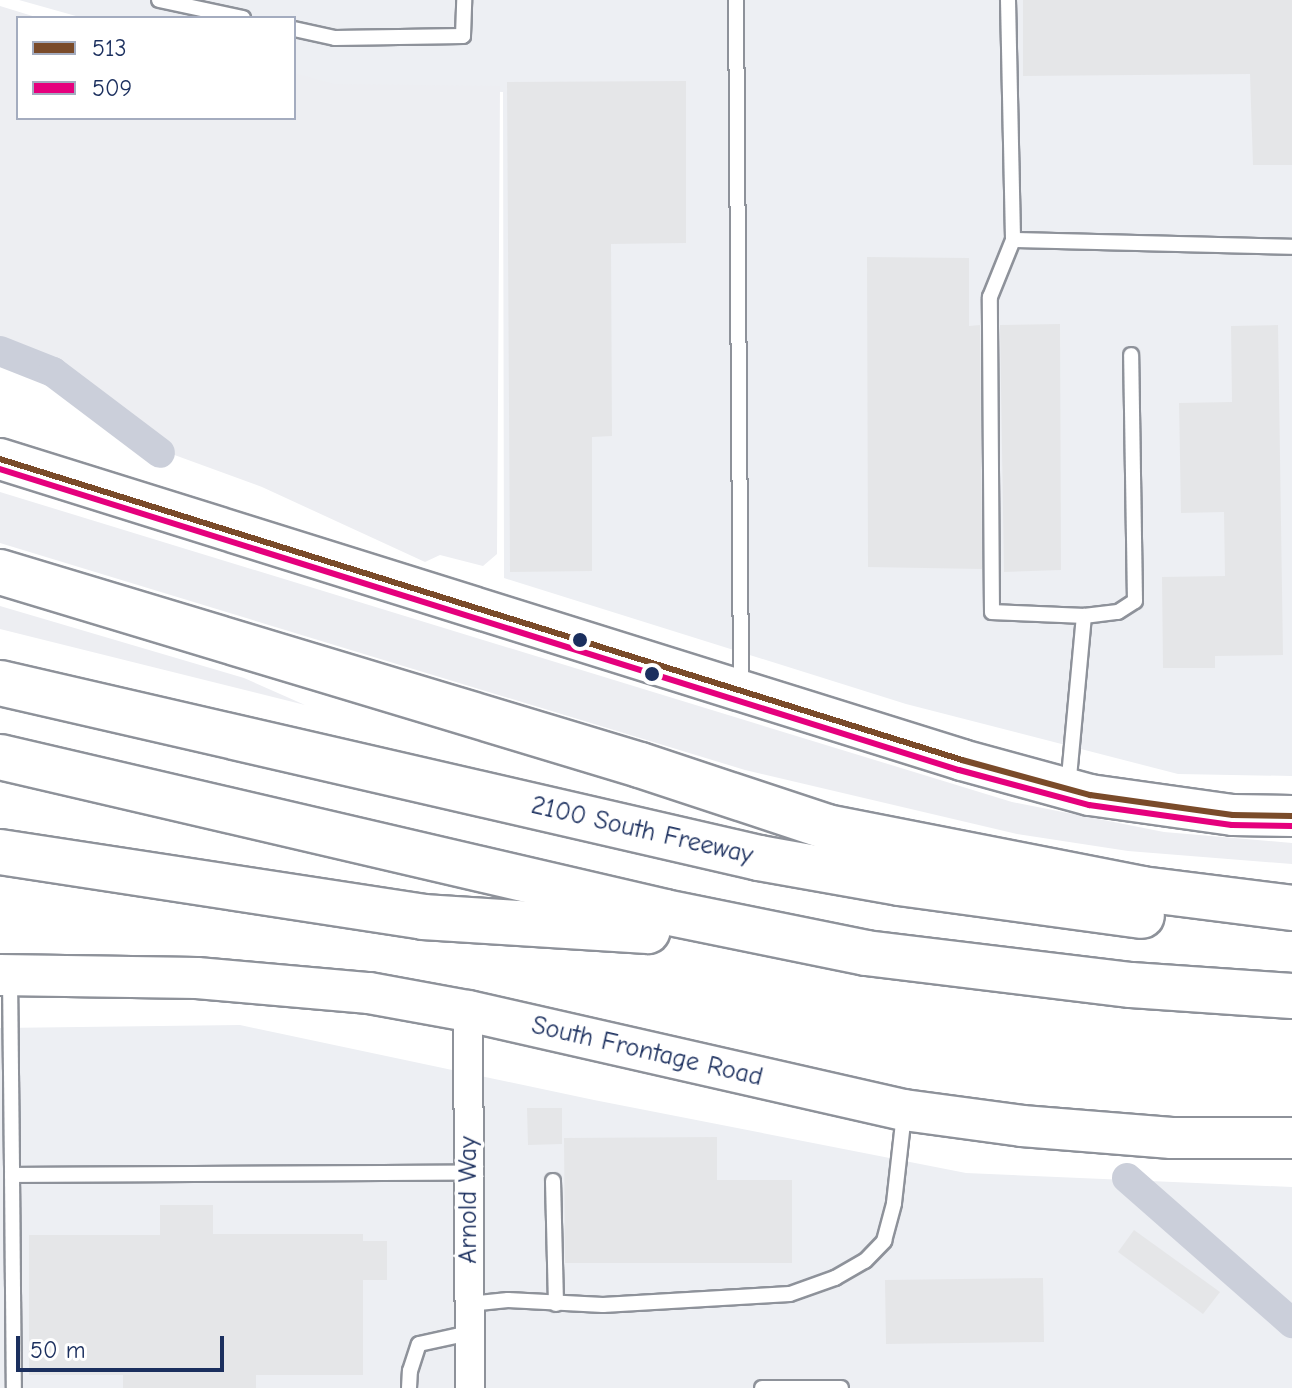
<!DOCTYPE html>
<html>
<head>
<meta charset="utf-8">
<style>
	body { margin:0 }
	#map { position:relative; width:1292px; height:1388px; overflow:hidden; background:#fff; font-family:"Comic Neue",sans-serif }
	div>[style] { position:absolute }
	.built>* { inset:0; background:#edeff3 }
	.green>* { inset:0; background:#edeef2 }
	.canal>* { height:30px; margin:-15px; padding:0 15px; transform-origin:15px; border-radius:15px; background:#cbcfda }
	.building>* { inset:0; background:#e5e6e8 }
	.roads { filter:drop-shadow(2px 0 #8e929a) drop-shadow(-2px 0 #8e929a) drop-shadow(0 2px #8e929a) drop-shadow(0 -2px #8e929a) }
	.lane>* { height:14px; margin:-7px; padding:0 7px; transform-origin:7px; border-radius:7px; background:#fff }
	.street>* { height:28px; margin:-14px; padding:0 14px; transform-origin:14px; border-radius:14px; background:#fff }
	.secondary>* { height:40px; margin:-20px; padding:0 20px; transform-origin:20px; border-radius:20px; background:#fff }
	.highway>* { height:44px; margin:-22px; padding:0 22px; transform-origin:22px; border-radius:22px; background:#fff }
	.bus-1>* { height:6px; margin:-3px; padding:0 3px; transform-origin:3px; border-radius:3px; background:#7a4b2a }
	.bus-2>* { height:6px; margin:-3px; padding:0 3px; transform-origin:3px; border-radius:3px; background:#e5007d }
	.dots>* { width:22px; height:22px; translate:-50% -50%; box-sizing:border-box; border:4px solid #fff; border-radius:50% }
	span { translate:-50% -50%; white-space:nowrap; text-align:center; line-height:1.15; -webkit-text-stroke:7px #fff; paint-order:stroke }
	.street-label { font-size:26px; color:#1b2f5e }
	.legend { position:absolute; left:16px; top:16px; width:280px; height:104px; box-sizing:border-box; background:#fff; border:2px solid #a4acbf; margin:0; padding:10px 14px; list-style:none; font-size:24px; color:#1b2f5e }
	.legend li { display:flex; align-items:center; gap:16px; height:40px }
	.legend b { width:40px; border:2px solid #a4acbf }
	.scale { position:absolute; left:16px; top:1336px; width:208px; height:36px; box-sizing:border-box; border:4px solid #1b2f5e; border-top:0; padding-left:10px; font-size:24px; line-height:28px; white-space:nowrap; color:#1b2f5e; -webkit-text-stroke:6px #fff; paint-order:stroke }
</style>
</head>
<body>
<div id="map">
	<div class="built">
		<i style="clip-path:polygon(19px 0,1292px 0,1292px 776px,1178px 774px,906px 704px,504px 578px,503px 92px,325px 86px,294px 77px,294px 18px,83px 18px)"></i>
		<i style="clip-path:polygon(240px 1025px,594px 1100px,966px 1173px,1292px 1187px,1292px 1388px,0 1388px,0 1028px)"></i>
	</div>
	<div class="green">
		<i style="clip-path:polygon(0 6px,39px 18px,18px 18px,18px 118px,294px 118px,294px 73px,334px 84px,500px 86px,497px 554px,483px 566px,440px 555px,425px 562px,262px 487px,169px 453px,69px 370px,0 338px)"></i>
		<i style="clip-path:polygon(0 492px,1012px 802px,1164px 832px,1292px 843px,1292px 864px,1128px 851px,1017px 834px,745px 770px,0 543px)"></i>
		<i style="clip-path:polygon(0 606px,244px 678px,305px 705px,0 629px)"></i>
	</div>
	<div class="canal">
		<i style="left:0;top:351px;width:57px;rotate:21.6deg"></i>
		<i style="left:53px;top:372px;width:134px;rotate:37.1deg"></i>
		<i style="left:1127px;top:1178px;width:220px;rotate:41.3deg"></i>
	</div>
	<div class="building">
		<i style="clip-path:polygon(1023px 0,1292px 0,1292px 165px,1253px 165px,1250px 74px,1023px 76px)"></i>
		<i style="clip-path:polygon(686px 81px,686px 243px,611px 244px,612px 436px,592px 437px,592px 571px,510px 572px,507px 82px)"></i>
		<i style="clip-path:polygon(867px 257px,969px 258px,969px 326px,980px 325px,982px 569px,868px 567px)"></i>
		<i style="clip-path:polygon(1060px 324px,1061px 570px,1004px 572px,1000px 325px)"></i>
		<i style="clip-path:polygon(1278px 325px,1283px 655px,1215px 656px,1215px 668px,1163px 668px,1162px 577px,1225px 576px,1224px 512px,1181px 513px,1179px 403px,1232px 402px,1231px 326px)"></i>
		<i style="clip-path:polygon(527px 1108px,562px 1108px,562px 1144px,528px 1145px)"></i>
		<i style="clip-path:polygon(717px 1137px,717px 1180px,792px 1180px,792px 1263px,565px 1263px,564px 1138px)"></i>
		<i style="clip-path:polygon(160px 1205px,213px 1205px,213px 1234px,363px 1234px,363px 1241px,387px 1241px,387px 1280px,363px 1280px,363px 1375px,256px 1375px,256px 1388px,123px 1388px,123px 1375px,29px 1375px,29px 1235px,160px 1235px)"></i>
		<i style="clip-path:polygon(1134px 1230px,1220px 1292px,1203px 1314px,1118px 1252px)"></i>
		<i style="clip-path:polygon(1043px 1278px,1044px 1342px,886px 1344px,885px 1280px)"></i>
	</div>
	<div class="roads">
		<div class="lane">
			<i style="left:159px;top:0;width:86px;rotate:12.1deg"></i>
			<i style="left:736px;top:0;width:688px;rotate:89.58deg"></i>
			<i style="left:1008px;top:0;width:240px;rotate:88.8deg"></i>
			<i style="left:294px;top:29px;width:42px;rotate:12.4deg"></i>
			<i style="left:335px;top:38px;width:128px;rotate:-0.9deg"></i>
			<i style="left:463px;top:36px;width:36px;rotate:-88deg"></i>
			<i style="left:1084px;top:616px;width:34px;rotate:-7deg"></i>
			<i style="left:1118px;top:612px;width:20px;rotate:-33deg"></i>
			<i style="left:1135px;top:601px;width:246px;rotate:-90.9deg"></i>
			<i style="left:1068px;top:788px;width:173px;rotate:-84.7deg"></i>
			<i style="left:1084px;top:616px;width:92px;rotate:-177.5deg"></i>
			<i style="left:992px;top:612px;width:315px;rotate:-90.4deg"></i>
			<i style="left:990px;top:297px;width:61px;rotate:-68deg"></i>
			<i style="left:1013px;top:240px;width:279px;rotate:1.4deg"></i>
			<i style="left:10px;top:976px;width:199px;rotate:89.4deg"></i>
			<i style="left:12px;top:1175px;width:457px;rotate:-0.3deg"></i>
			<i style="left:12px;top:1175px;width:213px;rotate:89.5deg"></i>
			<i style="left:553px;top:1181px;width:123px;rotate:88.6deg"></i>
			<i style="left:469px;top:1304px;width:39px;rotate:-6deg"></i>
			<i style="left:508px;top:1300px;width:95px;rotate:3deg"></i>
			<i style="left:603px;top:1305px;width:187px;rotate:-3.4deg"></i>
			<i style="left:790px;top:1294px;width:48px;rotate:-19.6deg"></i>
			<i style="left:835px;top:1278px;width:34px;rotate:-30deg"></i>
			<i style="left:865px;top:1261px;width:28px;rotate:-46deg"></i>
			<i style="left:884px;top:1241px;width:39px;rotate:-75deg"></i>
			<i style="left:894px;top:1203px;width:90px;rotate:-83.6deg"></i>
			<i style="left:409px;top:1388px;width:17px;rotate:-87deg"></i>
			<i style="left:410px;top:1371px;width:28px;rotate:-72deg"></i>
			<i style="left:419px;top:1344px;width:51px;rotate:-12.4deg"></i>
			<i style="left:762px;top:1388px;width:79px"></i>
		</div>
		<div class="street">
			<i style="left:468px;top:1011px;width:377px;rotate:89.7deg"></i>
		</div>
		<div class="secondary">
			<i style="left:0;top:459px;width:1008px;rotate:17.37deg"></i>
			<i style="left:962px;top:760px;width:133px;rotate:15.3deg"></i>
			<i style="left:1090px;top:795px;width:144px;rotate:8deg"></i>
			<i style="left:1233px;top:815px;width:59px;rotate:1deg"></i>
			<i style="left:0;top:975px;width:197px;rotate:0.9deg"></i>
			<i style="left:197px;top:978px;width:173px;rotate:5deg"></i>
			<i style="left:369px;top:993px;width:101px;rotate:10.3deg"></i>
			<i style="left:468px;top:1011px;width:447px;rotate:12.8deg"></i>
			<i style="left:904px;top:1110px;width:119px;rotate:7.7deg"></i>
			<i style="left:1022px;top:1126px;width:150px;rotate:4.6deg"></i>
			<i style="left:1172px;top:1138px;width:120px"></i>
		</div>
		<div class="highway">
			<i style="left:0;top:572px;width:668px;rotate:16.78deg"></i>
			<i style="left:640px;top:765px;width:197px;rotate:18.3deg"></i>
			<i style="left:827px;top:827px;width:321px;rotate:11.1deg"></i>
			<i style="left:1142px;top:889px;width:151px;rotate:7.2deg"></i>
			<i style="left:0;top:683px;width:779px;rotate:12.98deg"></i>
			<i style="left:759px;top:858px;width:142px;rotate:10.1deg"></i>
			<i style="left:899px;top:883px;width:245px;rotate:7.7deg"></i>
			<i style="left:0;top:757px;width:683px;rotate:13.12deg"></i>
			<i style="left:665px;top:912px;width:205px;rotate:11.5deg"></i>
			<i style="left:866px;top:953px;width:267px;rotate:6.9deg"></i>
			<i style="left:1131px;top:985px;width:161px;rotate:3.9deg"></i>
			<i style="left:0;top:852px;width:428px;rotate:8.7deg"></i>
			<i style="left:423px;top:917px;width:225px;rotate:3.6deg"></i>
		</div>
	</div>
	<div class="bus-1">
		<i style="left:0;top:459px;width:1008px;rotate:17.37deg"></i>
		<i style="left:962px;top:760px;width:133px;rotate:15.3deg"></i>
		<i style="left:1090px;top:795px;width:144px;rotate:8deg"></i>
		<i style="left:1233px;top:815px;width:59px;rotate:1deg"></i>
	</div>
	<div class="bus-2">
		<i style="left:0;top:469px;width:1005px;rotate:17.43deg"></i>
		<i style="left:959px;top:770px;width:135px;rotate:15.1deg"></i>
		<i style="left:1089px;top:805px;width:144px;rotate:8deg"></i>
		<i style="left:1232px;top:825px;width:60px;rotate:1deg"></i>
	</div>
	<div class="dots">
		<i style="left:580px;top:640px;background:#1b2f5e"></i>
		<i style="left:652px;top:674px;background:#1b2f5e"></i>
	</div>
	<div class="street-label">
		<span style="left:642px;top:831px;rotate:13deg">2100 South Freeway</span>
		<span style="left:647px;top:1052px;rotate:13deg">South Frontage Road</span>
		<span style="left:469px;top:1200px;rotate:-90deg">Arnold Way</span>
	</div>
	<ul class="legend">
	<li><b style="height:10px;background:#7a4b2a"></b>513</li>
	<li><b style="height:10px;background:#e5007d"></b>509</li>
	</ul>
	<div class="scale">50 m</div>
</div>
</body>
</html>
